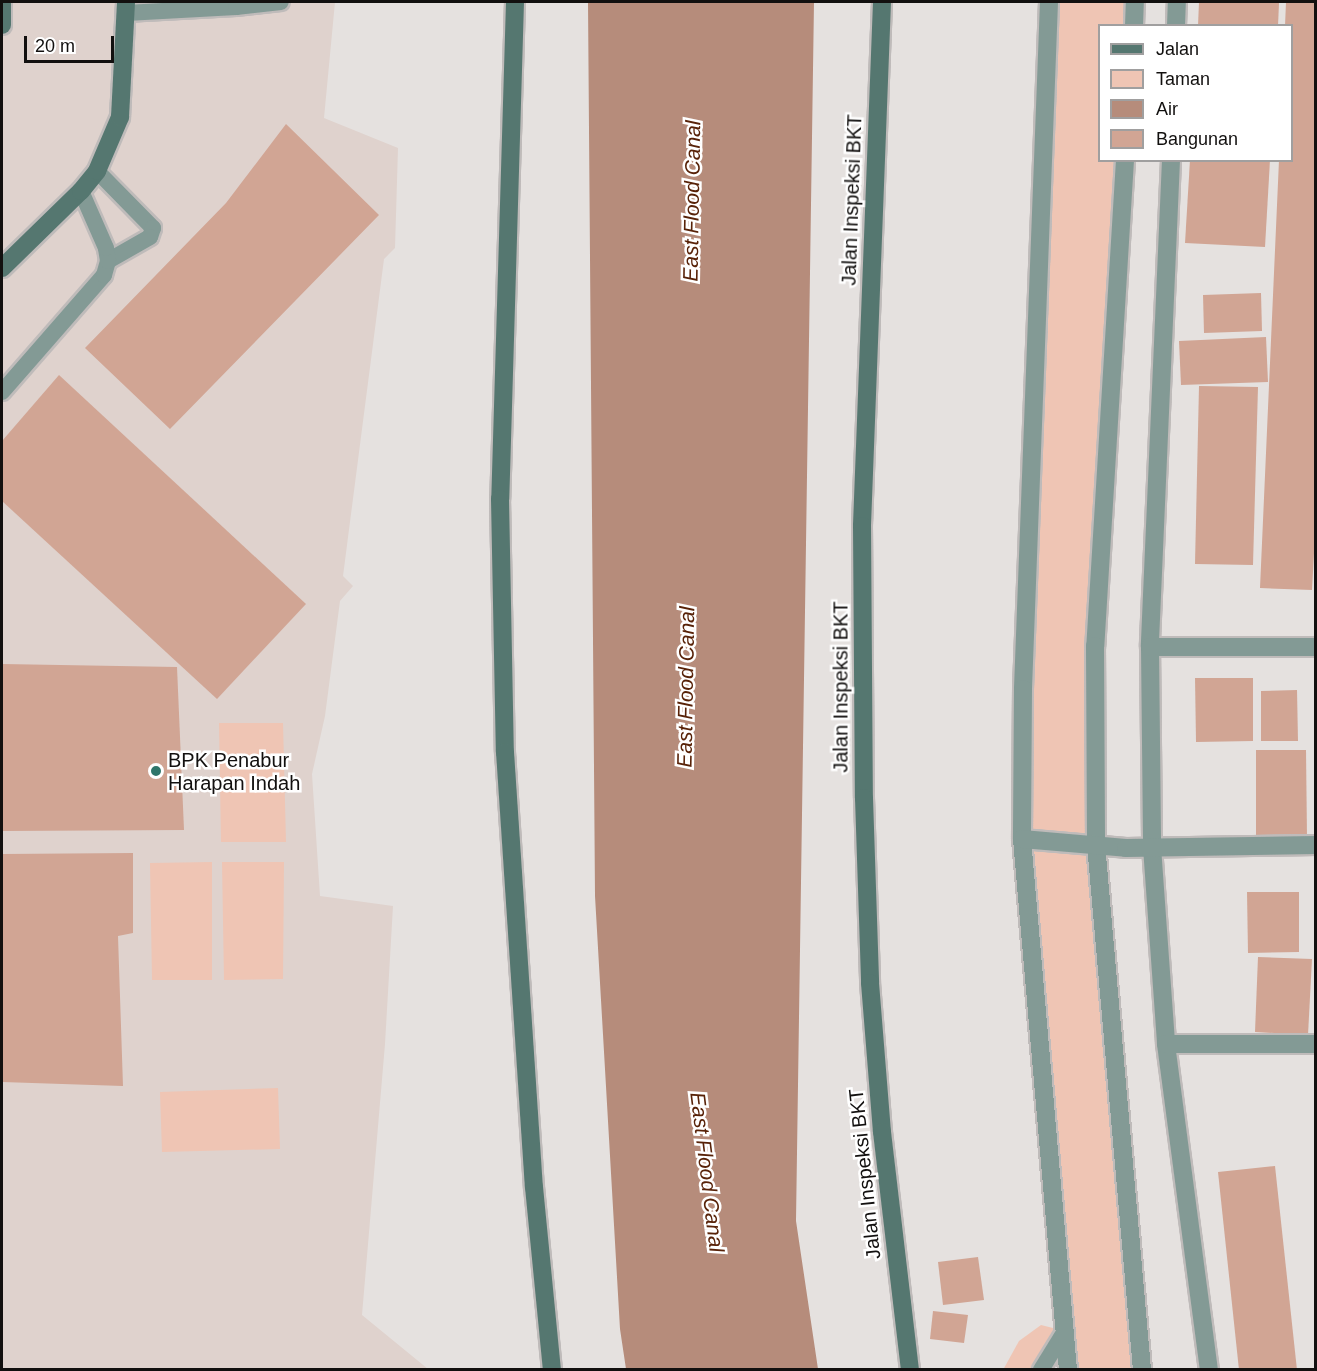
<!DOCTYPE html>
<html>
<head>
<meta charset="utf-8">
<style>
	body { margin:0 }
	#map { position:relative; width:1317px; height:1371px; overflow:hidden; background:#e5e1df; font-family:Arial,sans-serif }
	div>[style] { position:absolute }
	.built>* { inset:0; background:#dfd2cd }
	.green>* { inset:0; background:#efc5b4 }
	.water>* { inset:0; background:#b68c7b }
	.building>* { inset:0; background:#d1a594 }
	.roads { filter:drop-shadow(2px 0 #bfbbba) drop-shadow(-2px 0 #bfbbba) drop-shadow(0 2px #bfbbba) drop-shadow(0 -2px #bfbbba) }
	.lane>* { height:16px; margin:-8px; padding:0 8px; transform-origin:8px; border-radius:8px; background:#839a95 }
	.street>* { height:18px; margin:-9px; padding:0 9px; transform-origin:9px; border-radius:9px; background:#839a95 }
	.secondary>* { height:18px; margin:-9px; padding:0 9px; transform-origin:9px; border-radius:9px; background:#557770 }
	.dots>* { width:16px; height:16px; translate:-50% -50%; box-sizing:border-box; border:3px solid #fff; border-radius:50% }
	span { translate:-50% -50%; white-space:nowrap; text-align:center; line-height:1.15; -webkit-text-stroke:5px #fff; paint-order:stroke }
	.street-label { font-size:20px; color:#12100f }
	.poi-label { font-size:20px; color:#12100f }
	.left { translate:0 -50%; text-align:left }
	.water-label { font-size:21px; color:#582208; font-style:italic }
	.frame { position:absolute; inset:0; border:3px solid #12100f; pointer-events:none }
	.legend { position:absolute; left:1098px; top:24px; width:195px; height:138px; box-sizing:border-box; background:#fff; border:2px solid #a09f9f; margin:0; padding:8px 10px; list-style:none; font-size:18px; color:#12100f }
	.legend li { display:flex; align-items:center; gap:12px; height:30px }
	.legend b { width:30px; border:2px solid #a09f9f }
	.scale { position:absolute; left:24px; top:36px; width:90px; height:27px; box-sizing:border-box; border:3px solid #12100f; border-top:0; padding-left:8px; font-size:18px; line-height:21px; white-space:nowrap; color:#12100f; -webkit-text-stroke:4px #fff; paint-order:stroke }
</style>
</head>
<body>
<div id="map">
	<div class="built">
		<i style="clip-path:polygon(2px 2px,335px 2px,324px 118px,398px 148px,395px 248px,384px 259px,343px 576px,353px 586px,340px 601px,325px 716px,312px 774px,320px 896px,393px 906px,385px 1044px,362px 1315px,428px 1369px,2px 1370px)"></i>
	</div>
	<div class="green">
		<i style="clip-path:polygon(1049px 2px,1136px 2px,1134px 25px,1100px 26px,1100px 160px,1126px 161px,1089px 855px,1141px 1369px,1071px 1369px,1052px 1187px,1023px 689px)"></i>
		<i style="clip-path:polygon(219px 723px,283px 723px,286px 842px,221px 842px)"></i>
		<i style="clip-path:polygon(212px 862px,212px 980px,152px 980px,150px 863px)"></i>
		<i style="clip-path:polygon(222px 862px,284px 862px,283px 979px,224px 980px)"></i>
		<i style="clip-path:polygon(278px 1088px,280px 1149px,162px 1152px,160px 1092px)"></i>
		<i style="clip-path:polygon(1041px 1325px,1065px 1331px,1041px 1369px,1003px 1370px,1019px 1341px)"></i>
	</div>
	<div class="water">
		<i style="clip-path:polygon(588px 2px,814px 2px,796px 1221px,818px 1369px,626px 1369px,620px 1329px,595px 896px)"></i>
	</div>
	<div class="building">
		<i style="clip-path:polygon(1199px 2px,1279px 3px,1278px 26px,1198px 26px)"></i>
		<i style="clip-path:polygon(1286px 2px,1316px 2px,1316px 517px,1312px 590px,1260px 588px,1279px 160px,1292px 160px,1292px 26px,1285px 26px)"></i>
		<i style="clip-path:polygon(286px 124px,379px 215px,170px 429px,85px 348px,226px 203px)"></i>
		<i style="clip-path:polygon(1190px 160px,1270px 160px,1265px 247px,1185px 243px)"></i>
		<i style="clip-path:polygon(1261px 293px,1262px 331px,1204px 333px,1203px 295px)"></i>
		<i style="clip-path:polygon(1266px 337px,1268px 382px,1181px 385px,1179px 341px)"></i>
		<i style="clip-path:polygon(59px 375px,306px 604px,217px 699px,2px 501px,2px 441px)"></i>
		<i style="clip-path:polygon(1199px 386px,1258px 387px,1253px 565px,1195px 564px)"></i>
		<i style="clip-path:polygon(2px 664px,177px 667px,184px 830px,2px 831px)"></i>
		<i style="clip-path:polygon(1195px 678px,1253px 678px,1253px 741px,1196px 742px)"></i>
		<i style="clip-path:polygon(1297px 690px,1298px 741px,1261px 741px,1261px 691px)"></i>
		<i style="clip-path:polygon(1256px 750px,1306px 750px,1307px 837px,1256px 837px)"></i>
		<i style="clip-path:polygon(133px 853px,133px 933px,118px 936px,123px 1086px,2px 1082px,2px 854px)"></i>
		<i style="clip-path:polygon(1247px 892px,1299px 892px,1299px 952px,1248px 953px)"></i>
		<i style="clip-path:polygon(1258px 957px,1312px 959px,1308px 1035px,1255px 1032px)"></i>
		<i style="clip-path:polygon(1275px 1166px,1297px 1370px,1239px 1370px,1218px 1172px)"></i>
		<i style="clip-path:polygon(978px 1257px,984px 1300px,943px 1305px,938px 1262px)"></i>
		<i style="clip-path:polygon(933px 1311px,968px 1315px,964px 1343px,930px 1339px)"></i>
	</div>
	<div class="roads">
		<div class="lane">
			<i style="left:126px;top:13px;width:110px;rotate:-3.1deg"></i>
			<i style="left:236px;top:7px;width:45px;rotate:-6.3deg"></i>
			<i style="left:97px;top:171px;width:80px;rotate:45.5deg"></i>
			<i style="left:153px;top:228px;width:9px;rotate:108deg"></i>
			<i style="left:150px;top:237px;width:48px;rotate:150.3deg"></i>
			<i style="left:2px;top:392px;width:155px;rotate:-48.9deg"></i>
			<i style="left:104px;top:275px;width:15px;rotate:-74deg"></i>
			<i style="left:108px;top:261px;width:13px;rotate:-99deg"></i>
			<i style="left:106px;top:248px;width:62px;rotate:-113.7deg"></i>
			<i style="left:1041px;top:1370px;width:46px;rotate:-58.4deg"></i>
		</div>
		<div class="street">
			<i style="left:1049px;top:2px;width:687px;rotate:92.17deg"></i>
			<i style="left:1023px;top:689px;width:150px;rotate:90.4deg"></i>
			<i style="left:1022px;top:839px;width:533px;rotate:85.05deg"></i>
			<i style="left:1134px;top:26px;width:24px;rotate:-88deg"></i>
			<i style="left:1176px;top:26px;width:24px;rotate:-88deg"></i>
			<i style="left:1125px;top:160px;width:487px;rotate:93.5deg"></i>
			<i style="left:1095px;top:646px;width:198px;rotate:89.7deg"></i>
			<i style="left:1096px;top:844px;width:528px;rotate:85deg"></i>
			<i style="left:1171px;top:160px;width:487px;rotate:92.5deg"></i>
			<i style="left:1150px;top:647px;width:200px;rotate:89.4deg"></i>
			<i style="left:1152px;top:847px;width:197px;rotate:85.9deg"></i>
			<i style="left:1166px;top:1044px;width:329px;rotate:82.5deg"></i>
			<i style="left:1150px;top:647px;width:166px"></i>
			<i style="left:1022px;top:839px;width:104px;rotate:4.9deg"></i>
			<i style="left:1126px;top:848px;width:190px;rotate:-0.9deg"></i>
			<i style="left:1166px;top:1044px;width:150px"></i>
		</div>
		<div class="secondary">
			<i style="left:515px;top:2px;width:497px;rotate:91.7deg"></i>
			<i style="left:500px;top:499px;width:253px;rotate:88.9deg"></i>
			<i style="left:505px;top:752px;width:436px;rotate:86.2deg"></i>
			<i style="left:534px;top:1187px;width:184px;rotate:84.4deg"></i>
			<i style="left:882px;top:2px;width:524px;rotate:92.19deg"></i>
			<i style="left:862px;top:526px;width:272px;rotate:89.6deg"></i>
			<i style="left:864px;top:798px;width:185px;rotate:88.1deg"></i>
			<i style="left:870px;top:983px;width:149px;rotate:85.4deg"></i>
			<i style="left:882px;top:1132px;width:240px;rotate:83.3deg"></i>
			<i style="left:2px;top:25px;width:23px;rotate:-90deg"></i>
			<i style="left:2px;top:268px;width:110px;rotate:-44.3deg"></i>
			<i style="left:81px;top:191px;width:26px;rotate:-51deg"></i>
			<i style="left:97px;top:171px;width:59px;rotate:-66.9deg"></i>
			<i style="left:120px;top:117px;width:115px;rotate:-87deg"></i>
		</div>
	</div>
	<div class="dots">
		<i style="left:156px;top:771px;background:#2f756a"></i>
	</div>
	<div class="street-label">
		<span style="left:852px;top:200px;rotate:-88deg">Jalan Inspeksi BKT</span>
		<span style="left:841px;top:687px;rotate:-90deg">Jalan Inspeksi BKT</span>
		<span style="left:865px;top:1174px;rotate:-96deg">Jalan Inspeksi BKT</span>
	</div>
	<div class="poi-label">
		<span class="left" style="left:168px;top:772px">BPK Penabur<br>Harapan Indah</span>
	</div>
	<div class="water-label">
		<span style="left:692px;top:201px;rotate:-89deg">East Flood Canal</span>
		<span style="left:686px;top:687px;rotate:-89deg">East Flood Canal</span>
		<span style="left:707px;top:1172px;rotate:83deg">East Flood Canal</span>
	</div>
	<div class="frame"></div>
	<ul class="legend">
	<li><b style="height:8px;background:#557770"></b>Jalan</li>
	<li><b style="height:16px;background:#efc5b4"></b>Taman</li>
	<li><b style="height:16px;background:#b68c7b"></b>Air</li>
	<li><b style="height:16px;background:#d1a594"></b>Bangunan</li>
	</ul>
	<div class="scale">20 m</div>
</div>
</body>
</html>
